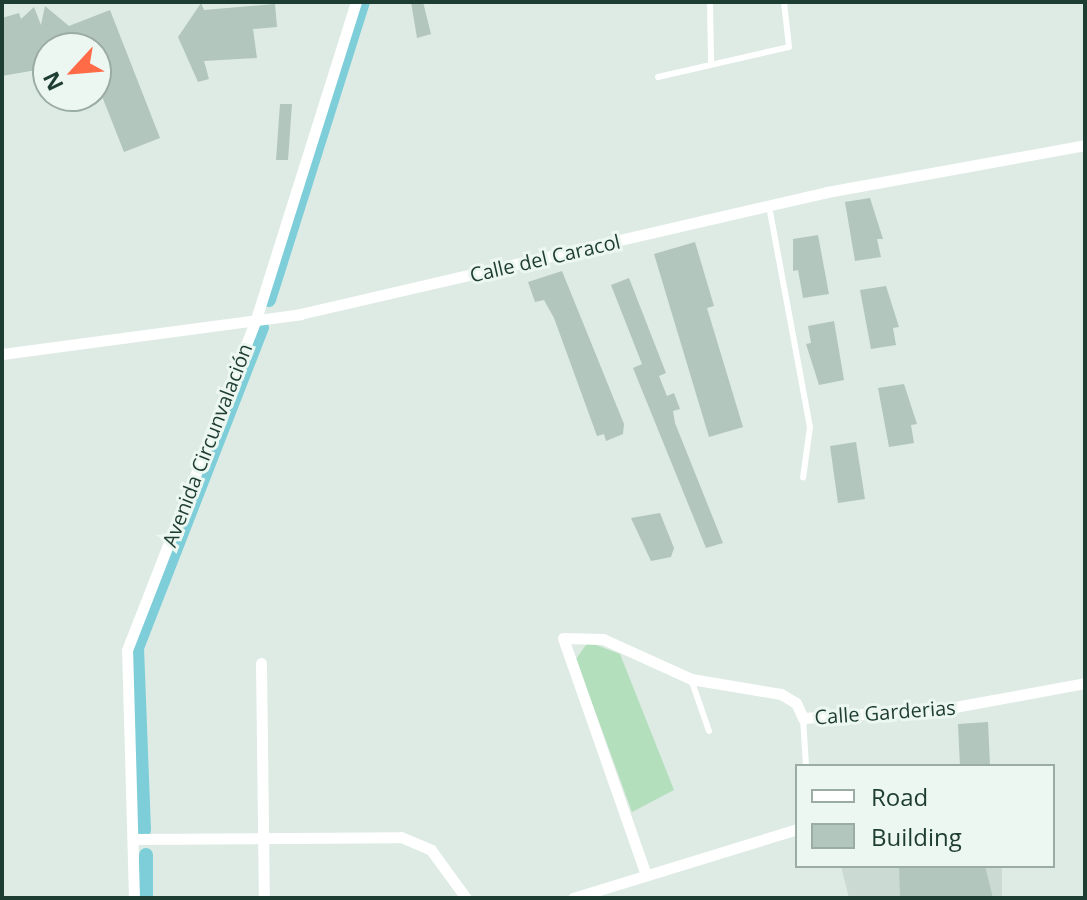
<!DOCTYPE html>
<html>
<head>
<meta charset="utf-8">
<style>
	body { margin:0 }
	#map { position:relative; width:1087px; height:900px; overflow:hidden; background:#ddebe4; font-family:"Open Sans",sans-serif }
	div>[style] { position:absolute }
	.built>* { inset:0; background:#cbdbd3 }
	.green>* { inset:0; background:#b3dfbc }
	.canal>* { height:14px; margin:-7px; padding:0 7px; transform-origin:7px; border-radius:7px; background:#7dced8 }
	.building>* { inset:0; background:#b2c6bd }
	.lane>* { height:6px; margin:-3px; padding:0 3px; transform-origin:3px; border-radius:3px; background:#fff }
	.street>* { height:11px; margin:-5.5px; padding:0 5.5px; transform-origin:5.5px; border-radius:5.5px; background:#fff }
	span { translate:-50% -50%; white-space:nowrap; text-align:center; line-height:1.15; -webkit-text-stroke:6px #edf7f2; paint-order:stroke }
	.street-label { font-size:20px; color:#1d3c32 }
	.frame { position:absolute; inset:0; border:4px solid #1d3c32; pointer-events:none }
	.legend { position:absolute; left:795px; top:764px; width:260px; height:104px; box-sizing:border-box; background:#edf7f2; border:2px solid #9aaca5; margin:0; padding:10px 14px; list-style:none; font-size:24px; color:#1d3c32 }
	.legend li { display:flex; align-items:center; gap:16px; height:40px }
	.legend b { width:40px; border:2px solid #9aaca5 }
	.north { position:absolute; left:32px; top:32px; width:80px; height:80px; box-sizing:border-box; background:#edf7f2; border:2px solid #9aaca5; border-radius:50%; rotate:244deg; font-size:22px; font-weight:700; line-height:32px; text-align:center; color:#1d3c32 }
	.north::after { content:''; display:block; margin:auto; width:28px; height:36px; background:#ff6b47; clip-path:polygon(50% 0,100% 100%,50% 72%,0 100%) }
</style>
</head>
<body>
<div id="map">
	<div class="built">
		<i style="clip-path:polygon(841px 866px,1002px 866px,1002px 898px,849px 898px)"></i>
	</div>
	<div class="green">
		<i style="clip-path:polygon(588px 642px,620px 654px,674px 790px,632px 812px,576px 659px)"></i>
	</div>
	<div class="canal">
		<i style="left:269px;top:300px;width:312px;rotate:-72.5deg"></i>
		<i style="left:144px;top:830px;width:182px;rotate:-92.2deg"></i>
		<i style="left:137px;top:648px;width:344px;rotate:-68.7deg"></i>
		<i style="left:146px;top:855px;width:43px;rotate:90deg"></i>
	</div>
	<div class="building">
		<i style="clip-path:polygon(411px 2px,423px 2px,431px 34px,417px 38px)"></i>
		<i style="clip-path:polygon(201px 3px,204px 10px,275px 4px,277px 27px,253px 29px,257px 58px,204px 61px,209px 79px,198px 82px,178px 37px)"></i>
		<i style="clip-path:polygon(45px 6px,69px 26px,110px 10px,160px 138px,124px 152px,96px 81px,96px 48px,83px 48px,78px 34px,48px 45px,48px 68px,2px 76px,2px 18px,19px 13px,21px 19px,34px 7px,41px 25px)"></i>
		<i style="clip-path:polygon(280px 104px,292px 104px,288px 160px,276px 160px)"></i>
		<i style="clip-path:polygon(870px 198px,883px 239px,877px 239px,881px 257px,855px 261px,845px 202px)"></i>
		<i style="clip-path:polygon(818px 235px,829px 294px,803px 298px,798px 270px,793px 271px,793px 239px)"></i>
		<i style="clip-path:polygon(695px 242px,714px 306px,707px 308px,743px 427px,709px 437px,654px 254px)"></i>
		<i style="clip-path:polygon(562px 271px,624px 424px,623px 434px,606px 441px,604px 434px,597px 436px,554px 318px,544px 300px,535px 302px,528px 282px)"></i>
		<i style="clip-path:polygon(629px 278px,666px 373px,659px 376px,667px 396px,674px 393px,680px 409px,673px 411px,675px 423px,723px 543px,706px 548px,633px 368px,642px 364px,611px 285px)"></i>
		<i style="clip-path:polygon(886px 286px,899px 327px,893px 328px,896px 345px,871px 349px,860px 290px)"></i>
		<i style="clip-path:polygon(834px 321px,844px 380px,819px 385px,806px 344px,811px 343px,808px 326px)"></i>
		<i style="clip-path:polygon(904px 384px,917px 424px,911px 425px,914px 443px,889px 447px,878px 388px)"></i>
		<i style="clip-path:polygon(856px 442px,865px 499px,838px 503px,830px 446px)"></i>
		<i style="clip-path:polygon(660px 513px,674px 548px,671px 557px,651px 561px,631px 518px)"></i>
		<i style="clip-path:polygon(988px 722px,990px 766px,960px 766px,958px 724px)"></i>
		<i style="clip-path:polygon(899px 866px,985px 866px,993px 898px,900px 898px)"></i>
	</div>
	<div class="lane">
		<i style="left:710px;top:2px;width:59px;rotate:89deg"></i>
		<i style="left:658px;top:77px;width:134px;rotate:-12.9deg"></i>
		<i style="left:789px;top:47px;width:45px;rotate:-96.3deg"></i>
		<i style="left:769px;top:206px;width:225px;rotate:79.5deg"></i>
		<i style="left:810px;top:427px;width:51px;rotate:97.8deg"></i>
		<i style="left:691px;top:679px;width:55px;rotate:70.9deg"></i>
		<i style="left:803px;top:718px;width:48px;rotate:86.4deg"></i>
	</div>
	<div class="street">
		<i style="left:2px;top:354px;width:301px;rotate:-7.6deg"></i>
		<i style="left:300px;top:314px;width:541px;rotate:-13.03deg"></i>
		<i style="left:827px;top:192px;width:262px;rotate:-10.3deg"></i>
		<i style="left:261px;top:663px;width:235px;rotate:89.3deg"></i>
		<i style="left:133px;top:839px;width:268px;rotate:-0.4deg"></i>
		<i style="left:401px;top:837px;width:33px;rotate:23deg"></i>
		<i style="left:431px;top:850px;width:59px;rotate:53.9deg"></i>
		<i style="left:646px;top:875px;width:251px;rotate:-109.3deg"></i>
		<i style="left:563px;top:638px;width:40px;rotate:1.4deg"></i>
		<i style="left:603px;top:639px;width:97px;rotate:24.4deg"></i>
		<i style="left:691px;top:679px;width:91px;rotate:9.5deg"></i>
		<i style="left:781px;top:694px;width:17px;rotate:31deg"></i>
		<i style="left:796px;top:703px;width:17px;rotate:65deg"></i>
		<i style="left:803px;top:718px;width:141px;rotate:-3.7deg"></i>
		<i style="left:944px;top:709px;width:143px;rotate:-10.4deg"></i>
		<i style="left:134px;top:898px;width:248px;rotate:-91.6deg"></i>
		<i style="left:127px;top:650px;width:355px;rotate:-68.7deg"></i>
		<i style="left:256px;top:319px;width:332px;rotate:-72.5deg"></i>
		<i style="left:573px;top:898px;width:234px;rotate:-17.1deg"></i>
	</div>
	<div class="street-label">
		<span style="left:545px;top:258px;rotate:-13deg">Calle del Caracol</span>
		<span style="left:207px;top:445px;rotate:-69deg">Avenida Circunvalación</span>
		<span style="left:885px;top:712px;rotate:-4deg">Calle Garderias</span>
	</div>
	<div class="frame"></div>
	<ul class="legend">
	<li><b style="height:10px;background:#fff"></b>Road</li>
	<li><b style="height:22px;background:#b2c6bd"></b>Building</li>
	</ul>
	<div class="north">N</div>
</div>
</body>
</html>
